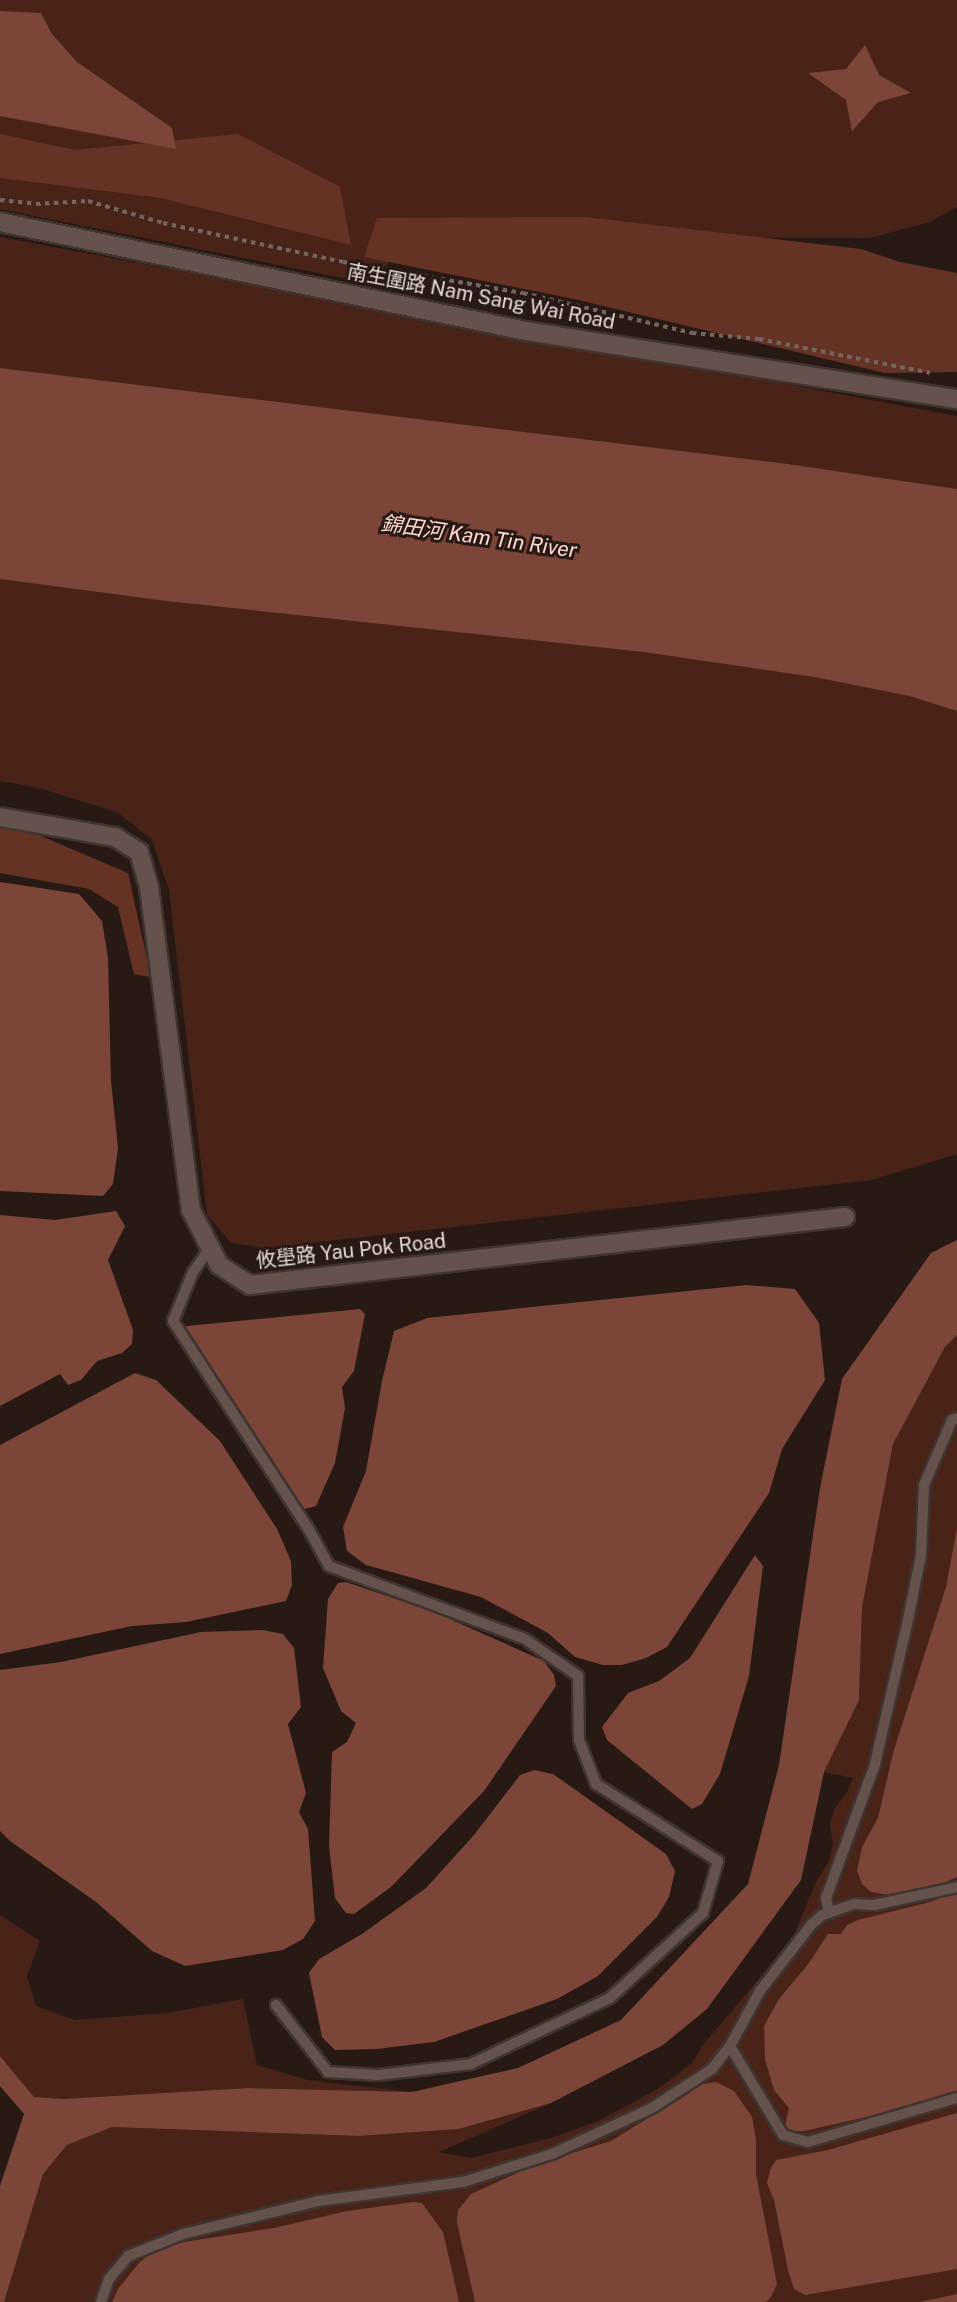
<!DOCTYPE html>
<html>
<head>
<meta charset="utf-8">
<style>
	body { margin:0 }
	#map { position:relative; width:957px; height:2302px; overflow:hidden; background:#291915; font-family:"Public Sans","Noto Sans TC",sans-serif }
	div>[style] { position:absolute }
	.green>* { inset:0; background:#492318 }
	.forest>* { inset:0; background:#653324 }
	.water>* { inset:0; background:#7b4637 }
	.path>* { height:4px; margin-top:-2px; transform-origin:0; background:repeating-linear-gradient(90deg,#746562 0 4.5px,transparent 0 9px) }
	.roads { filter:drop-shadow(2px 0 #403431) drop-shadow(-2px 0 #403431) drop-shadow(0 2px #403431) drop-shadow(0 -2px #403431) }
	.service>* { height:10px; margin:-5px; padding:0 5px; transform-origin:5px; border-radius:5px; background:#65524c }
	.minor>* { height:18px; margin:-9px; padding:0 9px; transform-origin:9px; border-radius:9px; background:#65524c }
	span { translate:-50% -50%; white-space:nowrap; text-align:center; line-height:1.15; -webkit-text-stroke:6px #291915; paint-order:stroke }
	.street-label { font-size:20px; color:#e6dad7 }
	.water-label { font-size:21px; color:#fdd9cf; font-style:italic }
</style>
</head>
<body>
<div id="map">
	<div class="green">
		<i style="clip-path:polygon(0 0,957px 0,957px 207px,930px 222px,870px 238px,408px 237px,372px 284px,0 209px)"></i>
		<i style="clip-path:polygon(0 237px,957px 416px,957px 489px,788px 464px,0 368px)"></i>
		<i style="clip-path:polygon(0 579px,166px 601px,643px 652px,814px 677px,909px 696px,957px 711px,957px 1154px,872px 1180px,266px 1248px,231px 1243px,207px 1215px,169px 890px,152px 840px,117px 812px,39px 788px,0 781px)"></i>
		<i style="clip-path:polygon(957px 1335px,957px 2302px,4px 2302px,43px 2174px,67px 2145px,112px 2127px,359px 2136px,459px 2129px,551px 2103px,439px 2152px,471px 2158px,554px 2137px,598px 2121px,658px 2089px,692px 2063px,702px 2046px,792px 1940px,816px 1882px,829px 1861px,833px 1844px,830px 1824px,834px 1810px,847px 1792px,853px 1778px,824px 1772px,859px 1700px,862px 1608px,893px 1444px,945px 1347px)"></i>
		<i style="clip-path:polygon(0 1915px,40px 1941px,27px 1976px,36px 2006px,75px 2020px,166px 2013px,243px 1999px,257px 2065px,307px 2080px,412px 2092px,248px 2088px,63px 2099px,34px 2097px,0 2056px)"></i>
	</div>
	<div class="forest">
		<i style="clip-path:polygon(0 134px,75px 150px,238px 134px,340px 187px,351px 245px,161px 198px,0 178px)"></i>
		<i style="clip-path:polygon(585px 217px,861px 249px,900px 262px,957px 273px,957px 372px,885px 373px,574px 299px,364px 257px,377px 218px)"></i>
		<i style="clip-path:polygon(0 827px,34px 833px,128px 873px,151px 977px,134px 974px,118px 907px,89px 889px,0 873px)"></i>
	</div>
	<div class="water">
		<i style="clip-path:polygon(0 11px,41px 13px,52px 34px,77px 62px,172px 128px,176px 149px,0 116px)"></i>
		<i style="clip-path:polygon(865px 45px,879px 75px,911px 93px,878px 102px,852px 131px,846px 100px,808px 73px,846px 69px)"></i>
		<i style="clip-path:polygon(0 368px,788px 464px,957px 489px,957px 711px,909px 696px,814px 677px,643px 652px,166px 601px,0 579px)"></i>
		<i style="clip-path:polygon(0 882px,79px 894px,102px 921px,108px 958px,111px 1081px,118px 1148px,113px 1184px,103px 1196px,0 1191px)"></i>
		<i style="clip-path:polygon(116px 1211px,125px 1226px,108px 1260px,133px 1330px,132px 1344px,122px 1353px,97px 1361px,81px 1380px,68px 1385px,60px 1374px,0 1406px,0 1215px,55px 1220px)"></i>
		<i style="clip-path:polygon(957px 1240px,957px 1335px,945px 1347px,893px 1444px,862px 1608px,859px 1700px,824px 1772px,801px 1880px,707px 2009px,663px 2045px,551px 2103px,459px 2129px,359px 2136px,112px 2127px,67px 2145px,43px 2174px,4px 2302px,0 2302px,0 2186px,24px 2114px,0 2086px,0 2056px,34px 2097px,63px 2099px,248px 2088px,412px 2092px,518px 2068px,621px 2020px,748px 1884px,779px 1765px,820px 1488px,842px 1379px,931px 1253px)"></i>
		<i style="clip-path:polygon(746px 1285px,795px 1289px,819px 1323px,825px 1380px,782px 1449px,769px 1493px,667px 1647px,646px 1658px,622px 1665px,603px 1665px,575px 1657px,548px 1633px,481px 1597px,366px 1565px,347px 1551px,343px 1527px,366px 1471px,382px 1381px,394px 1331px,427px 1318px)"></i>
		<i style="clip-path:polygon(360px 1309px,365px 1314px,354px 1371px,342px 1387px,345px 1408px,335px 1463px,316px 1506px,301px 1510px,209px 1390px,208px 1381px,181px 1331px,187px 1326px)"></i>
		<i style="clip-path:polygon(135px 1373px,156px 1380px,220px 1441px,277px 1529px,291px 1561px,292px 1585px,286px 1601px,186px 1622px,132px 1626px,0 1654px,0 1445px)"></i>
		<i style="clip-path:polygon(957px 1528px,957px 1877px,925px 1891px,889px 1895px,871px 1892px,862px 1884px,857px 1871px,862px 1847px,878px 1818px,893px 1753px,946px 1587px)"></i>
		<i style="clip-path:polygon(755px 1555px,763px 1566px,749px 1676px,720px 1774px,702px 1804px,692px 1809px,607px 1740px,602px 1727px,628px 1693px,659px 1681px,690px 1658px)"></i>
		<i style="clip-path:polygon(346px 1582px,434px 1612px,544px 1661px,554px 1675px,556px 1686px,484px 1791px,391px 1887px,354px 1914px,346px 1913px,335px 1898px,329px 1846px,332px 1752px,347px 1742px,356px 1723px,341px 1711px,323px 1668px,328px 1599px,338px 1583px)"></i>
		<i style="clip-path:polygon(263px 1630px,283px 1634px,294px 1648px,301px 1707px,288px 1724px,306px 1793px,299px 1812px,308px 1829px,315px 1921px,303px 1939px,283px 1950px,185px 1966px,152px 1951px,96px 1902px,10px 1841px,0 1831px,0 1670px,61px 1662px,201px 1632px)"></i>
		<i style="clip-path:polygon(534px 1770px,553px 1774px,666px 1854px,675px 1871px,669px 1897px,657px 1917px,598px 1976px,557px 1999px,434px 2042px,376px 2049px,335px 2050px,322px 2037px,309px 1973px,319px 1959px,362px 1934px,426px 1888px,474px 1835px,520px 1775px)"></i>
		<i style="clip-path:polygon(957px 1892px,957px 2091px,911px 2107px,804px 2131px,784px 2131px,789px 2108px,774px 2090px,765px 2059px,764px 2026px,779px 1999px,809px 1963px,828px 1934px,841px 1934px,847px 1925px,858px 1920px,930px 1902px)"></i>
		<i style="clip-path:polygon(716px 2082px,734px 2091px,752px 2117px,756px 2139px,756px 2174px,777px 2284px,771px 2297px,766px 2302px,475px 2302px,457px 2223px,458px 2210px,471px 2194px,537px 2164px,611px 2141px,703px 2084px)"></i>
		<i style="clip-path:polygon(957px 2113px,957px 2269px,805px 2295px,794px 2289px,788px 2270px,774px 2200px,767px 2183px,770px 2170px,776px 2160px,828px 2150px)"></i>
		<i style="clip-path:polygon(413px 2202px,422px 2203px,443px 2232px,459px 2302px,112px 2302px,118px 2289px,139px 2263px,153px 2251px,171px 2244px,274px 2228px,347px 2211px)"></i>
		<i style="clip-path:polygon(957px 2294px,957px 2302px,920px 2302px)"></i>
	</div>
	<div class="path">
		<i style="left:0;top:200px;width:36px;rotate:6deg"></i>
		<i style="left:36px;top:204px;width:52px;rotate:-3.3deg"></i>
		<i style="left:88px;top:201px;width:78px;rotate:16.3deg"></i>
		<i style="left:163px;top:223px;width:184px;rotate:12.2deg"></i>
		<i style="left:343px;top:262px;width:183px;rotate:9.8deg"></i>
		<i style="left:523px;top:293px;width:174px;rotate:13.3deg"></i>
		<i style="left:692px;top:333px;width:67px;rotate:5.1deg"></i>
		<i style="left:759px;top:339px;width:174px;rotate:11.2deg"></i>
	</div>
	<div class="roads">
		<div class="service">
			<i style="left:210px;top:1248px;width:29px;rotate:125deg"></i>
			<i style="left:193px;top:1272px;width:53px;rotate:112.2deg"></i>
			<i style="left:173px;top:1321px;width:247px;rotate:56.9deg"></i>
			<i style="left:308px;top:1528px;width:43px;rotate:61.1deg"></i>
			<i style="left:329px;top:1566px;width:209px;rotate:20.4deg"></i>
			<i style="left:525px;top:1639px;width:65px;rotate:34.9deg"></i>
			<i style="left:578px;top:1676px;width:64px;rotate:89.1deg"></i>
			<i style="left:579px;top:1740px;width:47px;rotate:68.9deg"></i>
			<i style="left:596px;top:1784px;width:144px;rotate:32.3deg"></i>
			<i style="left:718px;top:1861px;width:54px;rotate:106.1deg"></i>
			<i style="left:703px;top:1913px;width:126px;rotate:137.6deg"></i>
			<i style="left:610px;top:1998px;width:154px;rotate:154.6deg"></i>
			<i style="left:471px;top:2064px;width:94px;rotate:173.3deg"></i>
			<i style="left:378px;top:2075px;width:50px;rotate:-176.6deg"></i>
			<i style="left:328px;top:2072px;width:85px;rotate:-127.8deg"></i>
			<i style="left:829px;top:1913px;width:15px;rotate:-101deg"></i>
			<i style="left:826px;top:1898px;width:143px;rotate:-69.9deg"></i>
			<i style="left:875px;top:1764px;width:144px;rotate:-77.1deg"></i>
			<i style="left:907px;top:1624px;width:70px;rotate:-78.5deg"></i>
			<i style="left:921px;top:1555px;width:70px;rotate:-87.5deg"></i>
			<i style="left:924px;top:1485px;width:71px;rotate:-66.7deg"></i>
			<i style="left:952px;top:1420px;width:5px;rotate:-22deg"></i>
			<i style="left:730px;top:2046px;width:104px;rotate:59.2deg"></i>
			<i style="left:783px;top:2135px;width:26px;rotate:16deg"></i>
			<i style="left:808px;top:2142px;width:155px;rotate:-16.5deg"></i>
			<i style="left:101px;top:2302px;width:24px;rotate:-71deg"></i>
			<i style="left:109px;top:2279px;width:30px;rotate:-50deg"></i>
			<i style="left:128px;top:2256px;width:59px;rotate:-21.8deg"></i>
			<i style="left:183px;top:2234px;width:139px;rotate:-13.7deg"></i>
			<i style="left:318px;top:2201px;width:146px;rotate:-7.5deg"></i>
			<i style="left:463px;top:2182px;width:93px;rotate:-17.5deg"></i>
			<i style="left:552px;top:2154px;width:110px;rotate:-24.7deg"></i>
			<i style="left:652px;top:2108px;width:72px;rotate:-33deg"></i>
			<i style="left:712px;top:2069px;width:29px;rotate:-52deg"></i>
			<i style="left:730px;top:2046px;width:63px;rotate:-61.4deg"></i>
			<i style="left:760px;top:1991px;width:83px;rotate:-52.3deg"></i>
			<i style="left:811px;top:1925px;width:15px;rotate:-42deg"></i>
			<i style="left:822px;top:1915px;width:34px;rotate:-19deg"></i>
			<i style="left:854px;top:1904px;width:20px;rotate:3deg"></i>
			<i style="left:874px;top:1905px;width:85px;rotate:-12.2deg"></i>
		</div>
		<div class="minor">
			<i style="left:0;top:222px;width:537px;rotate:11.71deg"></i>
			<i style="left:526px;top:331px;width:436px;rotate:9deg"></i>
			<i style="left:0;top:817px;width:117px;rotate:9.9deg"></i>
			<i style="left:115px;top:837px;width:28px;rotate:32deg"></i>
			<i style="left:139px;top:852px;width:36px;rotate:74deg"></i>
			<i style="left:149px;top:887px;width:326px;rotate:82.6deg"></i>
			<i style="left:191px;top:1210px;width:62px;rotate:63deg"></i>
			<i style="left:219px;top:1265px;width:37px;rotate:33deg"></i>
			<i style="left:250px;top:1285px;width:599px;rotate:-6.52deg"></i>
		</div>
	</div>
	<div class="street-label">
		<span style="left:481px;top:297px;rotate:11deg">南生圍路 Nam Sang Wai Road</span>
		<span style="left:351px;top:1251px;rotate:-6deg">攸壆路 Yau Pok Road</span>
	</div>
	<div class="water-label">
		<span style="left:479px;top:537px;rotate:8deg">錦田河 Kam Tin River</span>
	</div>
</div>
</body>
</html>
